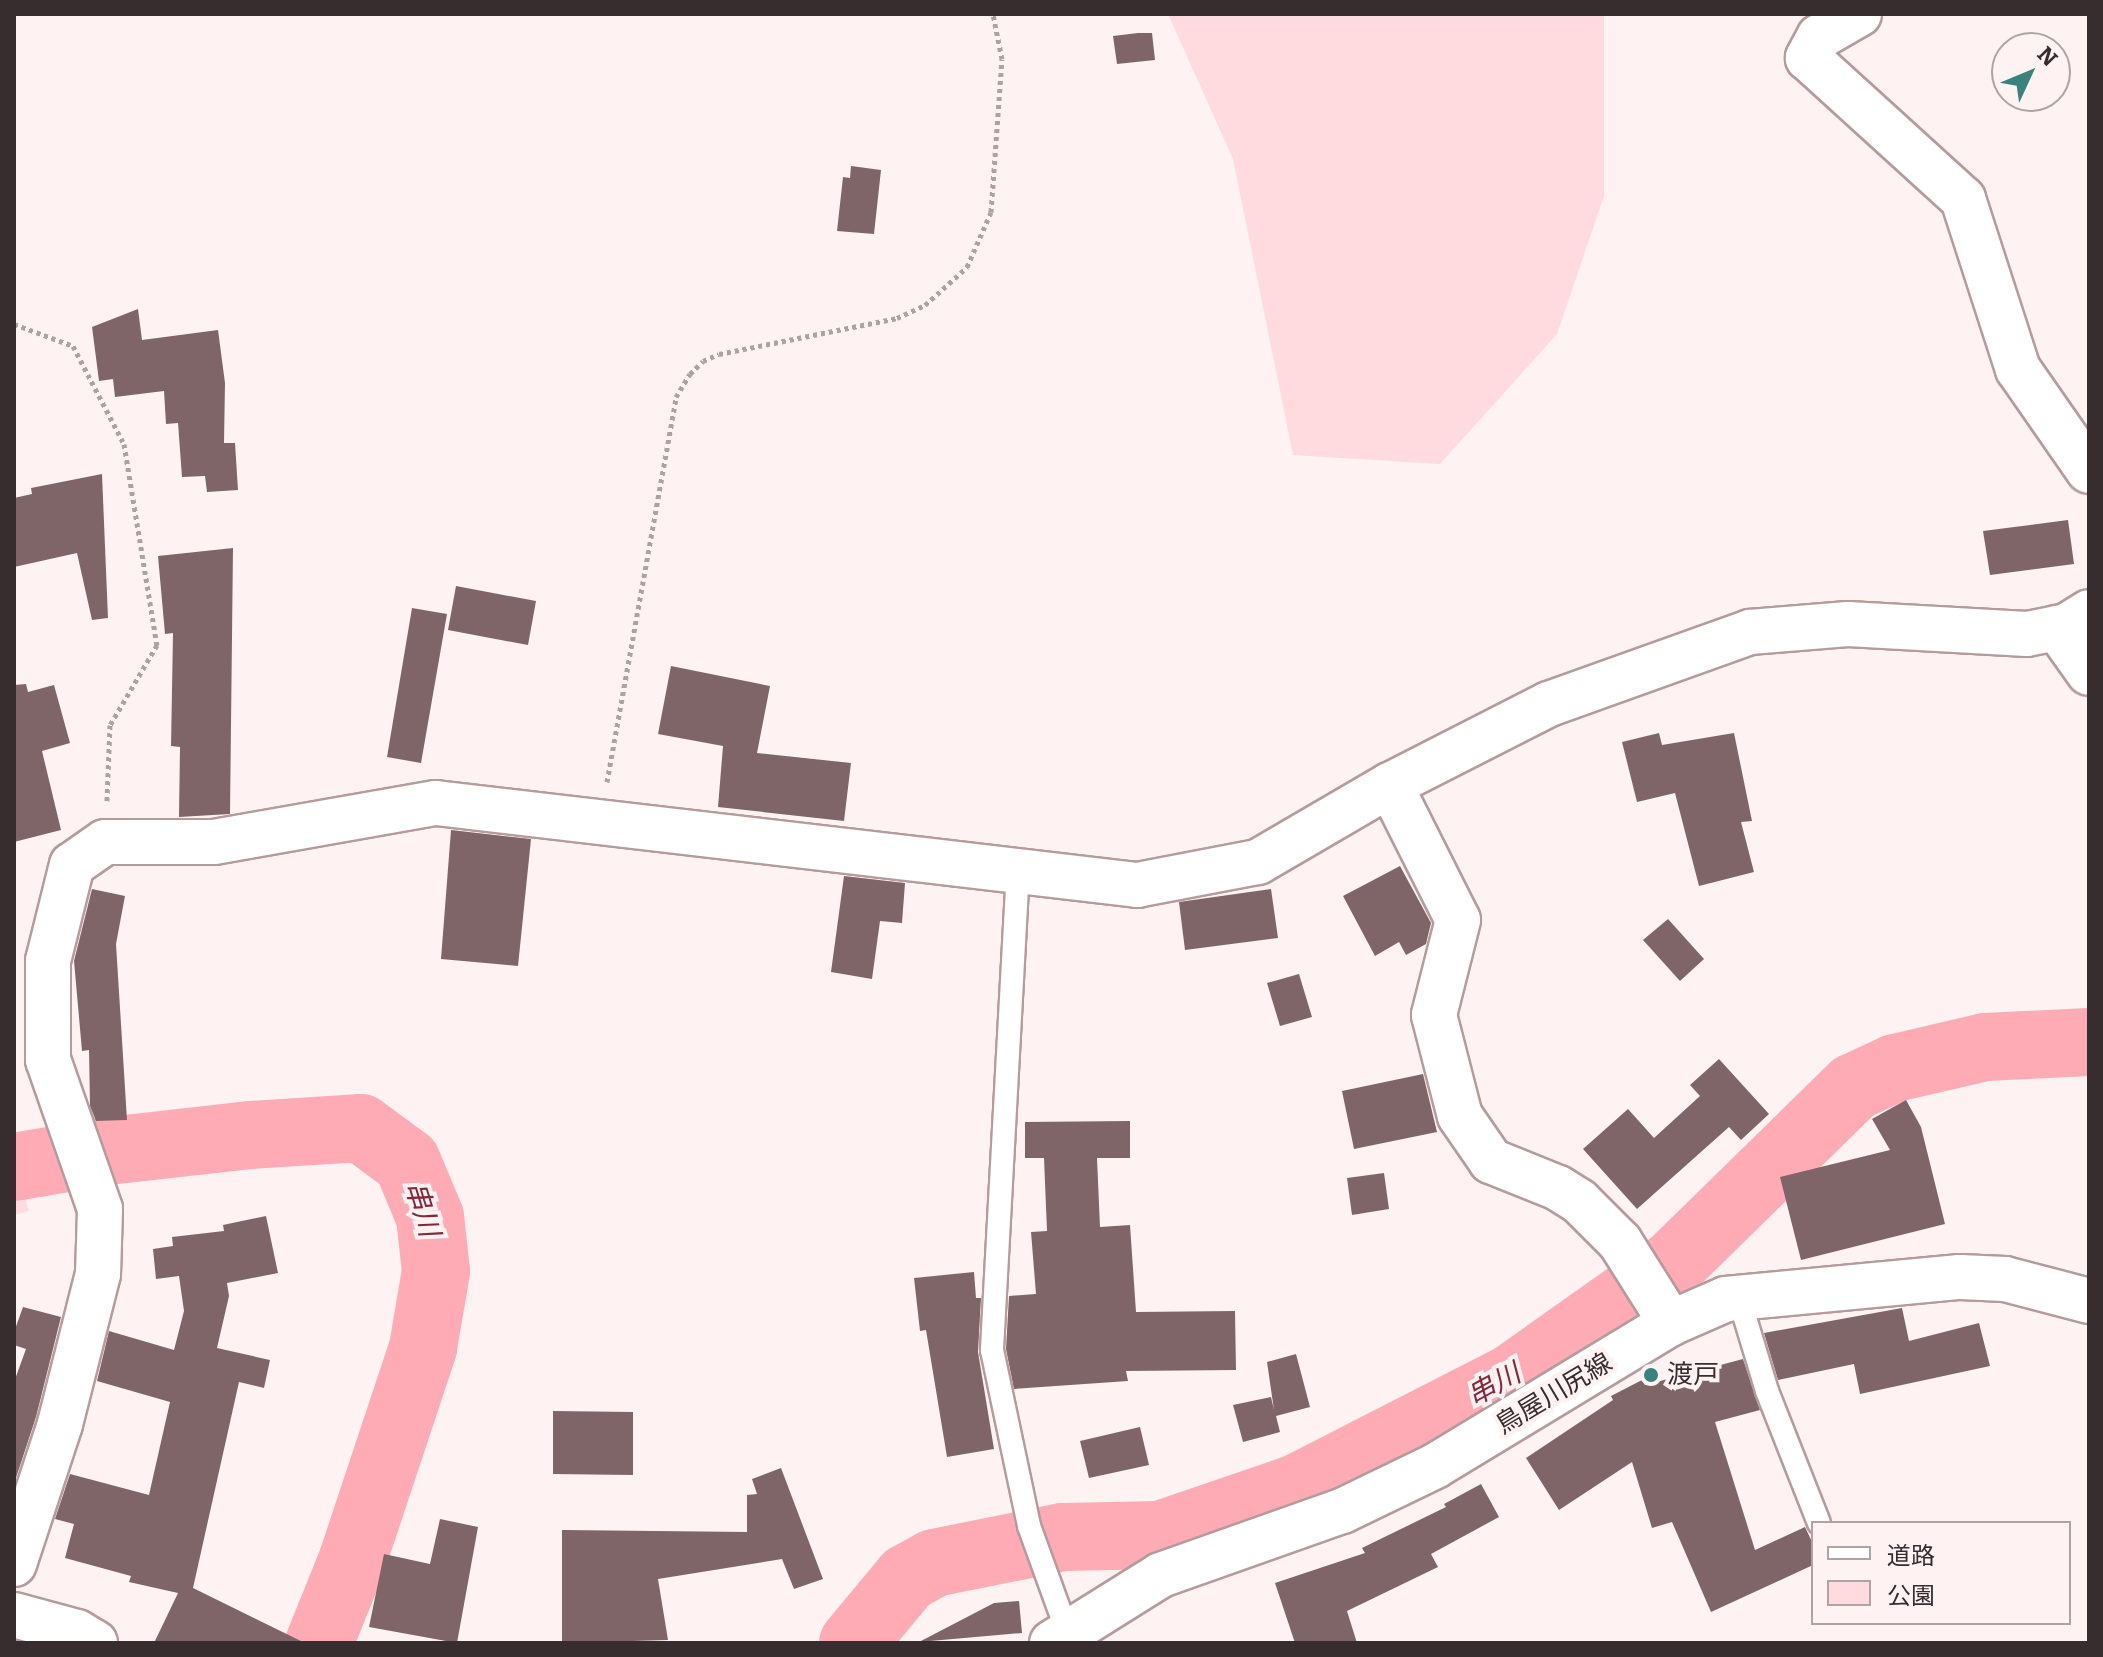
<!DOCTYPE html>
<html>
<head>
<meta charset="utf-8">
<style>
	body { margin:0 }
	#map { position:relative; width:2103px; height:1657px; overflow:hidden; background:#fef2f3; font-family:Bitter,"Noto Sans JP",serif }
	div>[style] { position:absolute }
	.green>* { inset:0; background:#ffdade }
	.river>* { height:68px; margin:-34px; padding:0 34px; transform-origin:34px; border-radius:34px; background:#ffabb6 }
	.building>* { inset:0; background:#7f6568 }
	.path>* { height:5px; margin-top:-2.5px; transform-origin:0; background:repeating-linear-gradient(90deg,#ada1a2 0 4px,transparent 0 8px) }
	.roads { filter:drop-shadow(2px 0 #b69b9d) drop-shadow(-2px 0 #b69b9d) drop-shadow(0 2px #b69b9d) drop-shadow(0 -2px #b69b9d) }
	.lane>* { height:22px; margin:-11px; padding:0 11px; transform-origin:11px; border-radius:11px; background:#fff }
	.street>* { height:44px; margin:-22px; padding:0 22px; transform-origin:22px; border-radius:22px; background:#fff }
	.secondary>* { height:44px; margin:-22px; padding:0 22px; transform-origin:22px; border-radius:22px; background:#fff }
	.dots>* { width:22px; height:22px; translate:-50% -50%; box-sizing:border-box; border:4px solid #fef2f3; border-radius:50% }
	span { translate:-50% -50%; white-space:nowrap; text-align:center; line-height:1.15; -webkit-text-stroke:8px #fef2f3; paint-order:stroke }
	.poi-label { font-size:26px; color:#382d2e }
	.left { translate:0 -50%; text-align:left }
	.street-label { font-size:26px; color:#382d2e }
	.water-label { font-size:28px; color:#85263c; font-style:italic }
	.frame { position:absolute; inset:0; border:16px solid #382d2e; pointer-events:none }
	.legend { position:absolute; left:1811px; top:1521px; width:260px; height:104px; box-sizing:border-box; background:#fef2f3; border:2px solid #afa3a4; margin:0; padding:10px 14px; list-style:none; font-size:24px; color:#382d2e }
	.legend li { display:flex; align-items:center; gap:16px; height:40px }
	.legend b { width:40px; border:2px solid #afa3a4 }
	.north { position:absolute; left:1991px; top:32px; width:80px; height:80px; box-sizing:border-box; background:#fef2f3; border:2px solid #afa3a4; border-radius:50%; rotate:46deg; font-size:22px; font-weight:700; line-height:32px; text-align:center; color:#382d2e }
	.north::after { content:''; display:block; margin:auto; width:28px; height:36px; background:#3a827e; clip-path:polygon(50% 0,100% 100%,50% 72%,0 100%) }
</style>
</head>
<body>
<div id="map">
	<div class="green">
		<i style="clip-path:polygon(1168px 14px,1604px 14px,1604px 196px,1557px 334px,1440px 464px,1293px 455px,1233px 159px)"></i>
		<i style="clip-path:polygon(14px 1163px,29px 1211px,14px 1215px)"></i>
	</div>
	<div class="river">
		<i style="left:14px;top:1167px;width:95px;rotate:-9.7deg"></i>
		<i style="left:108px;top:1151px;width:143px;rotate:-6.4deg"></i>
		<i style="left:250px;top:1135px;width:111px;rotate:-3.6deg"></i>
		<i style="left:361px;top:1128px;width:57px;rotate:36.5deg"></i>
		<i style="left:407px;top:1162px;width:60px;rotate:67.3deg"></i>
		<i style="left:430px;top:1217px;width:54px;rotate:83.7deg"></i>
		<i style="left:436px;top:1271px;width:78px;rotate:99.6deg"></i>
		<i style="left:423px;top:1348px;width:222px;rotate:108.4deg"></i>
		<i style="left:353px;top:1559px;width:91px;rotate:112deg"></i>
		<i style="left:853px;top:1643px;width:85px;rotate:-50.3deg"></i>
		<i style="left:907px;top:1578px;width:31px;rotate:-29deg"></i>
		<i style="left:934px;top:1563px;width:132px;rotate:-11.4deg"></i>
		<i style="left:1063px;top:1537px;width:97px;rotate:-1.2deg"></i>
		<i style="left:1160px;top:1535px;width:145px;rotate:-18.9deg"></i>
		<i style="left:1297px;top:1488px;width:242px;rotate:-27.1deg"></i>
		<i style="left:1512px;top:1378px;width:197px;rotate:-35.3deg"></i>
		<i style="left:1673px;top:1264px;width:253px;rotate:-44.4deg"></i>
		<i style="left:1854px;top:1087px;width:45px;rotate:-24.9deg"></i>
		<i style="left:1895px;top:1068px;width:92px;rotate:-13.1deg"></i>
		<i style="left:1985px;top:1047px;width:104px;rotate:-2.8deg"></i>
	</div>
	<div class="building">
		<i style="clip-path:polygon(1138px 33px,1152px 33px,1155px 60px,1117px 64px,1113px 36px)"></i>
		<i style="clip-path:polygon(851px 166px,881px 170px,874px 234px,837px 231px,843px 177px,850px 178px)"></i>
		<i style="clip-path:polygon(138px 309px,142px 340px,218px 330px,225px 383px,224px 443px,235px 443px,238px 490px,207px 492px,205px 476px,182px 477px,178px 423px,166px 424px,164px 391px,115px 397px,113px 379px,99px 381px,92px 327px)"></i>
		<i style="clip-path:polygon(102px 474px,108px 618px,92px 620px,77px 553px,14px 567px,14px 498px,32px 494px,31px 488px)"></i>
		<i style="clip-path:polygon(2068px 520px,2074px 564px,1990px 575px,1983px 531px)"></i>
		<i style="clip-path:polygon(233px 548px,230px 814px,179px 817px,180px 747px,171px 746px,173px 633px,165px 634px,158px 556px)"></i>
		<i style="clip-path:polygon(456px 586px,536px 601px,528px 645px,448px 630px)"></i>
		<i style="clip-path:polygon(412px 608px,447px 614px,421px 763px,387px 757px)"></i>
		<i style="clip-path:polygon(671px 666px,770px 686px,757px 753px,851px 763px,844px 821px,718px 807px,723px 746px,658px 734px)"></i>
		<i style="clip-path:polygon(26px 684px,28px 692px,54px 685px,70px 743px,42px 751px,61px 830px,14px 842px,14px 685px)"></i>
		<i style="clip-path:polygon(1659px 733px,1662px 745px,1734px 733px,1752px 821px,1741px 822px,1754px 872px,1699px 886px,1675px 793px,1637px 802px,1622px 742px)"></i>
		<i style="clip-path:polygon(451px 830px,531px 839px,518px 966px,441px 959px)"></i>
		<i style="clip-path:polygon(1400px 866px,1431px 923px,1426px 944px,1406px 955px,1399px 942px,1375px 956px,1343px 896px)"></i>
		<i style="clip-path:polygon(844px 876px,905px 883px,902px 923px,880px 921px,872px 979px,831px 972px)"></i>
		<i style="clip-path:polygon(92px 889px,125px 896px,116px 944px,127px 1120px,96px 1121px,90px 1106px,89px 1050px,82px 1051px,74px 961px)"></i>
		<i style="clip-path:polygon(1271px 889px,1278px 938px,1185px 950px,1179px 902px)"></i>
		<i style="clip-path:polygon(1668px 919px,1704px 959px,1680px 981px,1643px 940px)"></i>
		<i style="clip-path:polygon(1299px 974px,1312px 1017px,1280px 1026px,1267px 983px)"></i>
		<i style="clip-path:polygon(1719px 1059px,1769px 1114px,1741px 1140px,1729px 1127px,1637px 1209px,1583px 1149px,1628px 1109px,1654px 1138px,1700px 1096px,1690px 1085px)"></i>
		<i style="clip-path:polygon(1423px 1074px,1437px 1132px,1354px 1149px,1342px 1091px)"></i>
		<i style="clip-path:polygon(1906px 1100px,1921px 1127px,1945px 1224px,1801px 1260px,1780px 1177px,1890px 1150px,1872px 1119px)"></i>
		<i style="clip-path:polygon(1130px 1121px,1130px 1158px,1097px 1158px,1100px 1227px,1130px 1225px,1136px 1312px,1235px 1311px,1236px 1370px,1126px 1371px,1128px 1381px,1014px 1389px,1006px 1349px,1009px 1296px,1036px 1294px,1031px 1232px,1047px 1231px,1044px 1158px,1025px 1158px,1025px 1122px)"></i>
		<i style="clip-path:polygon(1384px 1173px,1389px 1209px,1352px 1215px,1347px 1178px)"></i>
		<i style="clip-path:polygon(266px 1216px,278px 1273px,227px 1283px,229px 1296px,217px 1348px,270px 1360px,264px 1388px,239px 1382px,193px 1588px,305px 1643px,154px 1643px,178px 1593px,129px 1582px,131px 1576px,65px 1558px,74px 1524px,55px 1519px,70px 1474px,149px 1495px,170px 1402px,97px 1381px,109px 1331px,174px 1350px,184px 1311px,179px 1276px,156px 1279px,153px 1249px,173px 1246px,172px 1237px,224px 1231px,223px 1225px)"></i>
		<i style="clip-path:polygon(974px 1272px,976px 1298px,981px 1298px,978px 1352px,994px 1449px,947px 1457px,926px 1330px,920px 1331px,914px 1278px)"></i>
		<i style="clip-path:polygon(23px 1307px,61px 1317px,36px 1417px,14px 1484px,14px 1382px,26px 1349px,14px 1345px,14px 1332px)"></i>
		<i style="clip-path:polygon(1902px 1308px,1909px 1341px,1979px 1323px,1990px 1366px,1860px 1394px,1854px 1364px,1778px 1380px,1764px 1333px)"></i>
		<i style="clip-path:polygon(1296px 1354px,1310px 1407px,1276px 1416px,1280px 1432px,1243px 1442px,1233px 1405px,1271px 1397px,1274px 1410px,1267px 1362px)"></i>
		<i style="clip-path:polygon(1743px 1359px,1760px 1410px,1715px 1422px,1755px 1550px,1805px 1527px,1813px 1544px,1813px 1565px,1711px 1612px,1672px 1522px,1652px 1528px,1632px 1462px,1559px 1510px,1526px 1458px,1613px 1400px,1611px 1396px,1642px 1380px,1645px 1385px)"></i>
		<i style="clip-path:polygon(553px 1411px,633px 1412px,633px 1475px,553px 1474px)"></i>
		<i style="clip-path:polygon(1140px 1427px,1149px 1465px,1089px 1478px,1080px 1441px)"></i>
		<i style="clip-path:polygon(781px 1468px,823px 1579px,794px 1589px,782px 1559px,658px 1579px,668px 1640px,562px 1643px,562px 1530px,747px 1532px,747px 1495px,757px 1494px,752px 1479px)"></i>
		<i style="clip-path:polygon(1481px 1484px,1499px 1517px,1431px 1554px,1438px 1567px,1347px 1611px,1357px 1643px,1295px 1643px,1275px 1583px,1365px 1553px,1362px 1548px,1446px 1507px,1444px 1504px)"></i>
		<i style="clip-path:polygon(440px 1519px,478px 1527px,457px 1643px,369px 1627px,384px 1554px,430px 1564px)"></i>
		<i style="clip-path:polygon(1019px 1601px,1022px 1633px,919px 1642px,994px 1603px)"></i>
	</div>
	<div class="path">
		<i style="left:14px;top:324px;width:63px;rotate:20.4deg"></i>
		<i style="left:73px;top:346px;width:110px;rotate:62.5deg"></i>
		<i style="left:124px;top:444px;width:204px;rotate:80.7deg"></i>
		<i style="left:157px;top:645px;width:93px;rotate:120.4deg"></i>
		<i style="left:110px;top:725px;width:76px;rotate:92.3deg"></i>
		<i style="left:607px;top:782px;width:391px;rotate:-79.8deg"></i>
		<i style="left:676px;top:397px;width:27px;rotate:-59deg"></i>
		<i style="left:690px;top:374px;width:18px;rotate:-45deg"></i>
		<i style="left:703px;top:361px;width:17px;rotate:-24deg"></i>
		<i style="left:719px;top:354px;width:182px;rotate:-11.4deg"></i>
		<i style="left:897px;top:318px;width:31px;rotate:-25deg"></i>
		<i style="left:925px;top:305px;width:57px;rotate:-42.1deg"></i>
		<i style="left:967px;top:267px;width:60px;rotate:-66.4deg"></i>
		<i style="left:991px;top:212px;width:153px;rotate:-85.9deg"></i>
		<i style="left:1002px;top:59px;width:46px;rotate:-101.3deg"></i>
	</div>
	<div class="roads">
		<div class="lane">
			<i style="left:1018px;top:869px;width:482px;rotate:93.1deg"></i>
			<i style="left:992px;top:1350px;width:180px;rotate:78.1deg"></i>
			<i style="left:1029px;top:1526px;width:112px;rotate:70.1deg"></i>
			<i style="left:1739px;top:1298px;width:97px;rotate:73.2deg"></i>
			<i style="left:1767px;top:1391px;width:142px;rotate:68.5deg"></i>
		</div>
		<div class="street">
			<i style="left:1859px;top:14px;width:46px;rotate:150.1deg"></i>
			<i style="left:1819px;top:37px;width:24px;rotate:118deg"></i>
			<i style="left:1808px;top:58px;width:210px;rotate:42.3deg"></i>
			<i style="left:1963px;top:199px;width:179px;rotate:72.1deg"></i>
			<i style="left:2018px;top:369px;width:124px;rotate:55.2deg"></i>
			<i style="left:2057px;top:628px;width:55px;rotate:54.6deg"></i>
			<i style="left:1390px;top:785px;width:151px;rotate:63.3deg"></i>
			<i style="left:1458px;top:920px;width:98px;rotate:104.2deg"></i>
			<i style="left:1434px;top:1015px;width:104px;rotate:75.6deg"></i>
			<i style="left:1460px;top:1116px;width:55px;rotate:55.4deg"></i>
			<i style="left:1491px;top:1161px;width:72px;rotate:21.9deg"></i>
			<i style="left:1558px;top:1188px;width:25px;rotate:32deg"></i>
			<i style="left:1579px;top:1201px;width:58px;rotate:45deg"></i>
			<i style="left:1620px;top:1242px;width:96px;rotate:57.8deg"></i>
			<i style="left:14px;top:1564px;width:147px;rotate:-71.8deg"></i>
			<i style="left:60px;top:1424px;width:155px;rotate:-75.8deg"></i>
			<i style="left:98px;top:1274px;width:65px;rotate:-88.2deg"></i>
			<i style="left:100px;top:1209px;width:158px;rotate:-109.2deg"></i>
			<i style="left:48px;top:1060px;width:99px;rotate:-90deg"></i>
			<i style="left:48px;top:961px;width:99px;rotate:-76deg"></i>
			<i style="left:72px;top:865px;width:40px;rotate:-34.9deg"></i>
			<i style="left:105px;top:842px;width:109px"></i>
			<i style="left:214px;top:842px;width:225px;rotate:-10deg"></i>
			<i style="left:436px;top:803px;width:706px;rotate:6.67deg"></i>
			<i style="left:1137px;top:885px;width:123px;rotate:-10.8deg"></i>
			<i style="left:1258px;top:862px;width:153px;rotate:-30.3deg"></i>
			<i style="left:1390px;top:785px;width:178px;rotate:-27deg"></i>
			<i style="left:1549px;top:704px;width:214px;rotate:-19.7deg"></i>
			<i style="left:1750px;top:632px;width:98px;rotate:-4.7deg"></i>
			<i style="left:1848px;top:624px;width:179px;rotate:3.2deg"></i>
			<i style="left:2027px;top:634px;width:41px;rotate:-11.3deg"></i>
			<i style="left:2067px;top:626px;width:26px;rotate:-32deg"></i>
		</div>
		<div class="secondary">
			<i style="left:14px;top:1615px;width:65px;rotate:15.1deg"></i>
			<i style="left:77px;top:1632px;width:21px;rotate:31deg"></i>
			<i style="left:1052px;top:1643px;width:128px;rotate:-32deg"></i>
			<i style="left:1161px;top:1575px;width:192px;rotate:-19.5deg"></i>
			<i style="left:1342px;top:1511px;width:103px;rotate:-25.8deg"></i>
			<i style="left:1435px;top:1466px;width:276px;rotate:-31.2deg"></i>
			<i style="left:1671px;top:1323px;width:60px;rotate:-23.6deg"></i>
			<i style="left:1726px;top:1299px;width:235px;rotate:-5.4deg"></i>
			<i style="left:1960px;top:1277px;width:45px;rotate:2.5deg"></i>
			<i style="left:2005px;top:1279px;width:87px;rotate:14.7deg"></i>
		</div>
	</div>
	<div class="dots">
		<i style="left:1651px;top:1375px;background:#3a827e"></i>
	</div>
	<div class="poi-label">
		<span class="left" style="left:1667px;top:1375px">渡戸</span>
	</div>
	<div class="street-label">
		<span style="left:1554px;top:1394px;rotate:-31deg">鳥屋川尻線</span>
	</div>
	<div class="water-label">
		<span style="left:422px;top:1209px;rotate:73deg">串川</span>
		<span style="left:1494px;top:1385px;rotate:-29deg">串川</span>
	</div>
	<div class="frame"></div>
	<ul class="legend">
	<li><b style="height:10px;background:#fff"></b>道路</li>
	<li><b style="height:22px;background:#ffdade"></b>公園</li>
	</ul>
	<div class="north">N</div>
</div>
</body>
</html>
